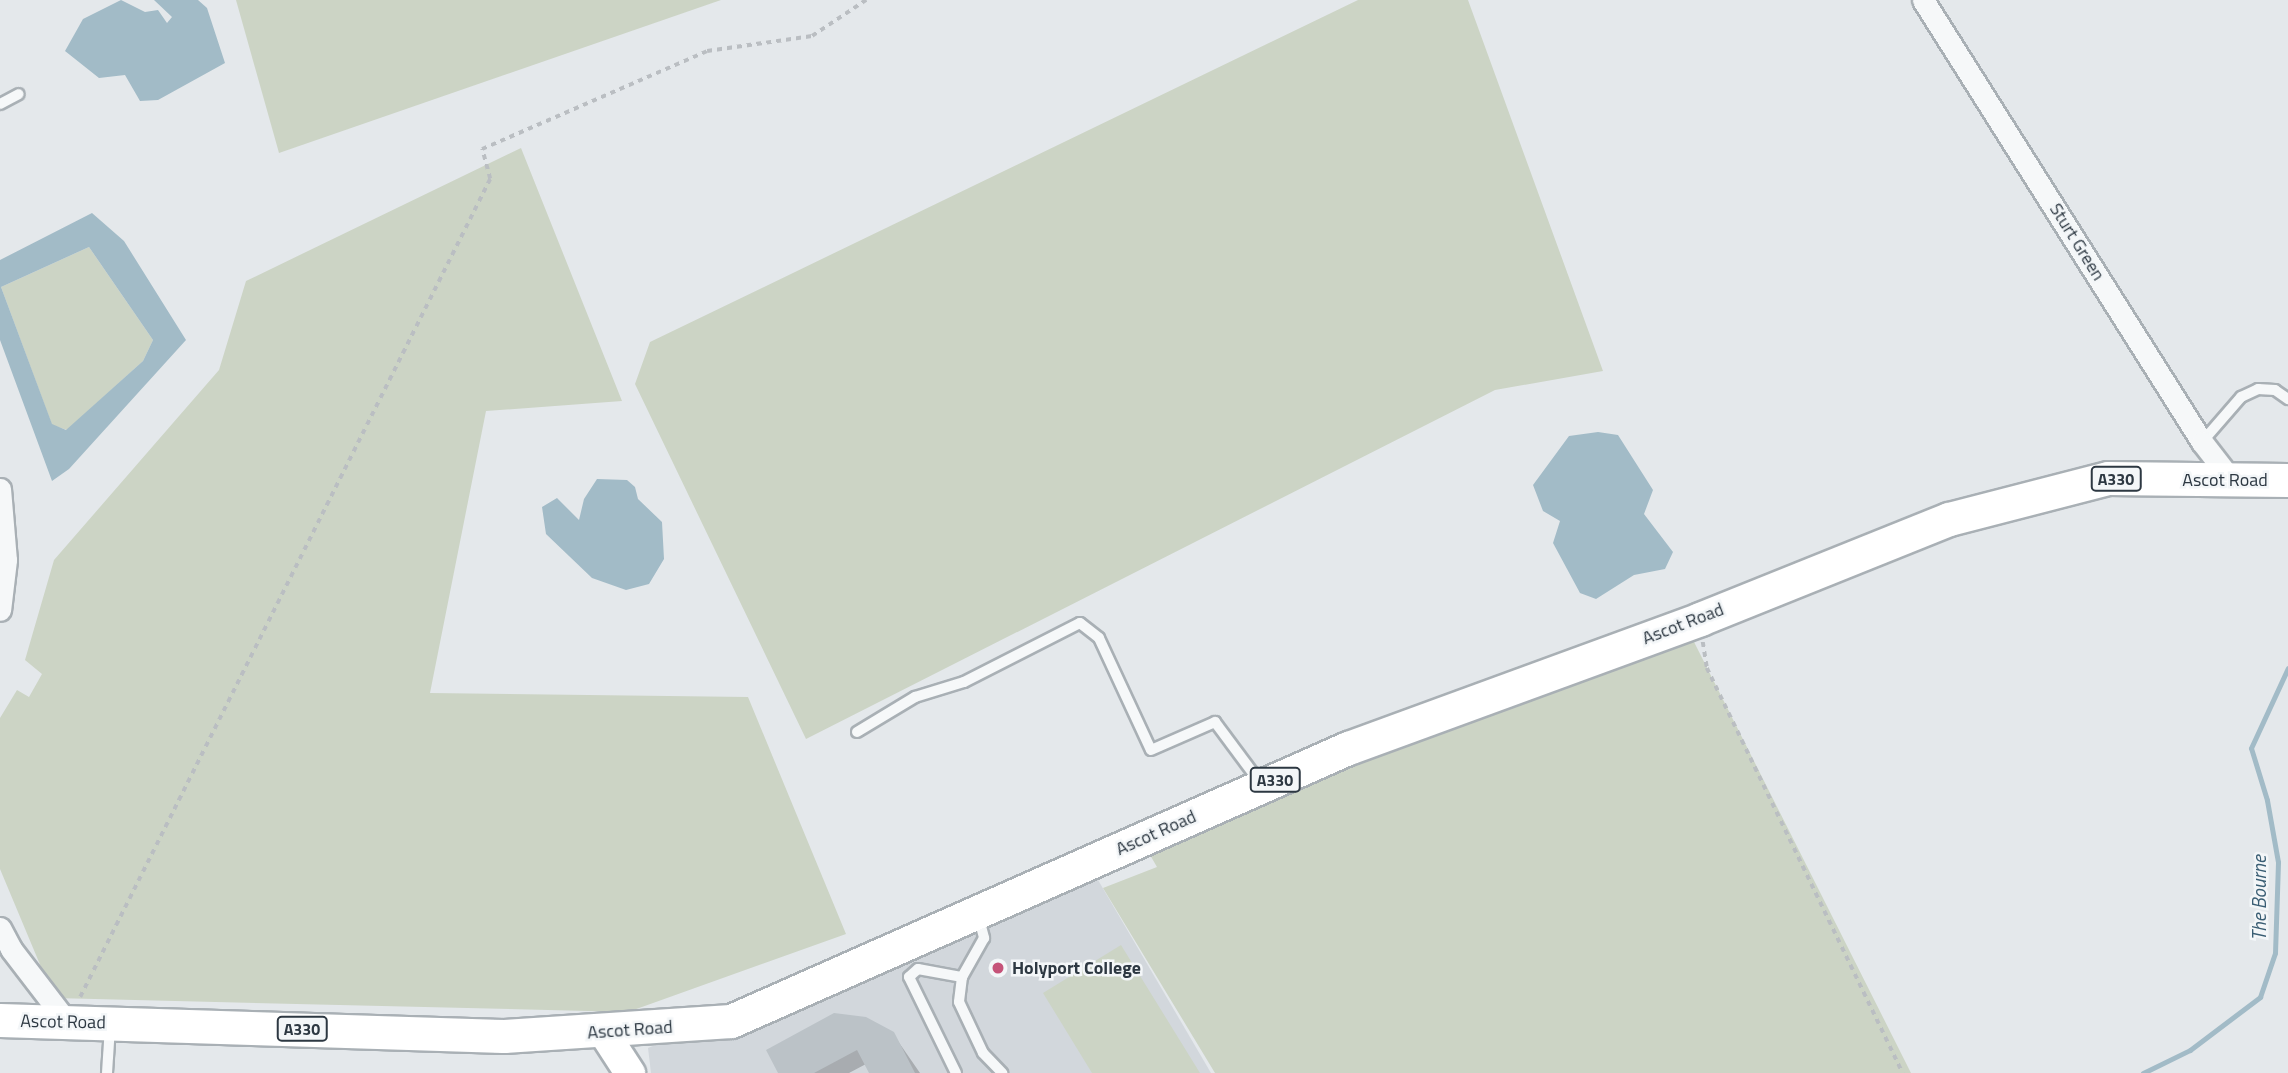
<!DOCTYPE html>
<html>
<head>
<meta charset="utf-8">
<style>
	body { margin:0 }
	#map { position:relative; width:2288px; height:1073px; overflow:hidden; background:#e4e8eb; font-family:"Titillium Web",sans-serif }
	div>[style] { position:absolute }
	.built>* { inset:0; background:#d2d7dc }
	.green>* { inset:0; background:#ccd4c5 }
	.water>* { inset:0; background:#a2bbc7 }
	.shadow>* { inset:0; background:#0003 }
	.stream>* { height:5px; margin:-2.5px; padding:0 2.5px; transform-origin:2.5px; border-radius:2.5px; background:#a2bbc7 }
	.building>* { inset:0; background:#bbc2c7 }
	.path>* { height:3.5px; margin-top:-1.75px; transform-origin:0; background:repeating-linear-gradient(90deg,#babec2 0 5px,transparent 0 10px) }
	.roads { filter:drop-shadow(2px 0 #a9b0b5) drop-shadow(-2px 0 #a9b0b5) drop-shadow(0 2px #a9b0b5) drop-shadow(0 -2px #a9b0b5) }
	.lane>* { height:10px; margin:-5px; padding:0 5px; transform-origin:5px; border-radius:5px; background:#f6f8f9 }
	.street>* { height:21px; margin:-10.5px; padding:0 10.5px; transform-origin:10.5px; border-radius:10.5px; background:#f6f8f9 }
	.secondary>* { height:30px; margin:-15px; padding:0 15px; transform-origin:15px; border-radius:15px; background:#fff }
	.primary>* { height:33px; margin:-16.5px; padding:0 16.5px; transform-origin:16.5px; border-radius:16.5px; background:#fff }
	.dots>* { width:19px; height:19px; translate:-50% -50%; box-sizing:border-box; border:4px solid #f3f6f8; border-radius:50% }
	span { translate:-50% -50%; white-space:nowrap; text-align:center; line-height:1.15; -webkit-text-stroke:5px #f3f6f8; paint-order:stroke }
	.shield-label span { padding:2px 5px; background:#f3f6f8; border:2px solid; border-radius:5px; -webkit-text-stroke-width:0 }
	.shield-label { font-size:16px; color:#2d3842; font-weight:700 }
	.street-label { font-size:18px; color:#2d3842 }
	.poi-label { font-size:18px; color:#2d3842; font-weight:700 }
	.left { translate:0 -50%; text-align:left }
	.water-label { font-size:19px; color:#395d73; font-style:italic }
</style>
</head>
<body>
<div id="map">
	<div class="built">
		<i style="clip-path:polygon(1091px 868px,1211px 1073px,651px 1073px,648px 1048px)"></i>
	</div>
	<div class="green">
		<i style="clip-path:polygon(236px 0,721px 0,279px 153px)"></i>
		<i style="clip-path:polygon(1358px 0,1468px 0,1603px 371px,1495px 390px,806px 739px,635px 384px,650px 342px)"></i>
		<i style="clip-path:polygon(521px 148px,622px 401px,486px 411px,430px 693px,748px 697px,846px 934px,628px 1012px,54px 998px,0 869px,0 718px,17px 690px,29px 697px,42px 674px,25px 660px,54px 560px,219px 370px,246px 281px)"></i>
		<i style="clip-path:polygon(89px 247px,153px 340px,143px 361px,67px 430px,52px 425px,1px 287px)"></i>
		<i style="clip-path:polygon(1688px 630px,1911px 1073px,1215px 1073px,1103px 888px,1157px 867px,1146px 848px)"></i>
		<i style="clip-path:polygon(1121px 945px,1200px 1073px,1092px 1073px,1043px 993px)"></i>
	</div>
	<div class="water">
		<i style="clip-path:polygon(121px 0,145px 12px,158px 10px,167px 23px,172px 17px,154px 0,198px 0,207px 8px,225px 63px,158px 100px,140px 101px,125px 75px,99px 78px,65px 51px,83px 19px)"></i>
		<i style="clip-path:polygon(evenodd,92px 213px,124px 241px,186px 340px,69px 469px,52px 481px,0 340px,0 260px,92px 213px,89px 247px,153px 340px,143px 361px,66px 430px,52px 424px,1px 287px,89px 247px)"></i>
		<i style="clip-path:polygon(1598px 432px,1618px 435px,1653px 490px,1644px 514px,1673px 552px,1665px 569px,1634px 575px,1596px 599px,1580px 593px,1553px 543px,1560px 521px,1543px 511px,1533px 485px,1569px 436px)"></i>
		<i style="clip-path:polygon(597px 479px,627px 480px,635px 487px,638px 499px,662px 522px,664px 559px,649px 584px,626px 590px,592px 578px,546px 534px,542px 507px,557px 498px,579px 520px,584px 499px)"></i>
	</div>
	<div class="shadow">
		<i style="clip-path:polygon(893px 1034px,920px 1073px,871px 1073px,866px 1064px,849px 1073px,780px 1073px)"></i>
	</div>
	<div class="stream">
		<i style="left:2143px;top:1073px;width:52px;rotate:-26.1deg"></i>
		<i style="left:2190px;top:1050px;width:88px;rotate:-37.1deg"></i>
		<i style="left:2260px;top:997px;width:46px;rotate:-71.2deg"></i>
		<i style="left:2275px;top:953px;width:91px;rotate:-88.1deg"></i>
		<i style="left:2278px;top:862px;width:63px;rotate:-100.1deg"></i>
		<i style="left:2267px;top:800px;width:54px;rotate:-107.1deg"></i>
		<i style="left:2251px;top:748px;width:88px;rotate:-65.2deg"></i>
	</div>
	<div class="building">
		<i style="clip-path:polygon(834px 1013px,866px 1017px,894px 1032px,915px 1073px,869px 1073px,857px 1050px,814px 1073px,778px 1073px,766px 1050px)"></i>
	</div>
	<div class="path">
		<i style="left:1703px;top:642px;width:26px;rotate:81deg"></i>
		<i style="left:1707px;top:668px;width:450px;rotate:64.2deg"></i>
		<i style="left:80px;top:997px;width:915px;rotate:-63.38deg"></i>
		<i style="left:490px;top:179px;width:31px;rotate:-105deg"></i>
		<i style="left:482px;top:149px;width:245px;rotate:-23.5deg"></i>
		<i style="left:707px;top:51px;width:106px;rotate:-8.1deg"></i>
		<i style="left:812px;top:36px;width:65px;rotate:-33.7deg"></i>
	</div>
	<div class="roads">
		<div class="lane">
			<i style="left:0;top:104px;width:21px;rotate:-28deg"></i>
			<i style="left:2202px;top:442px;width:60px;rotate:-49.1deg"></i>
			<i style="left:2241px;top:397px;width:19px;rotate:-25deg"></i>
			<i style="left:2258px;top:389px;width:17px;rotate:3deg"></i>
			<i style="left:2275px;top:390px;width:16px;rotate:35deg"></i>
			<i style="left:857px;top:732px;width:68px;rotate:-31.1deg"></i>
			<i style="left:915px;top:697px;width:51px;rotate:-17deg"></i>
			<i style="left:964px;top:682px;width:130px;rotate:-27deg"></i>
			<i style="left:1080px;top:623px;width:24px;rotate:38deg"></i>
			<i style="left:1099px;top:638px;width:123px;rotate:65.1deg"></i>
			<i style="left:1151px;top:750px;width:70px;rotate:-23.6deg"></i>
			<i style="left:1215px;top:722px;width:77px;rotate:53.4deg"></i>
			<i style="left:978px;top:915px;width:24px;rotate:75deg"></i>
			<i style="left:984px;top:938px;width:45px;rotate:119.4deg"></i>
			<i style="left:962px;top:977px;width:25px;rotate:97deg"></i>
			<i style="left:959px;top:1002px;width:56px;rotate:64.8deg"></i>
			<i style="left:983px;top:1053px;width:28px;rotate:46deg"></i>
			<i style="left:107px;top:1073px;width:47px;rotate:-86.3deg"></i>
			<i style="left:956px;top:1073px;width:107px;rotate:-116.1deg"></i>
			<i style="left:909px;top:977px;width:12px;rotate:-42deg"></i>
			<i style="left:918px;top:969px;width:45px;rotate:10.3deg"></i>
		</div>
		<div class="street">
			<i style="left:1923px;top:0;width:523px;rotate:57.74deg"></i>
			<i style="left:2202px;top:442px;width:51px;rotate:52.2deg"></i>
			<i style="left:0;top:489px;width:71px;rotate:85.2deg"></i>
			<i style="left:6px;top:560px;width:50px;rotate:96.8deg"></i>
			<i style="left:0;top:928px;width:24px;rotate:62deg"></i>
			<i style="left:11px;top:949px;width:92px;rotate:52.5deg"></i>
		</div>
		<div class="secondary">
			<i style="left:604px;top:1033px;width:48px;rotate:57deg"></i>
		</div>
		<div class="primary">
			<i style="left:0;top:1020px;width:504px;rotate:1.82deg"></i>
			<i style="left:504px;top:1036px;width:227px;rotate:-3.8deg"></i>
			<i style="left:731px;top:1021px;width:675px;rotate:-23.87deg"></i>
			<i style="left:1348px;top:748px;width:375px;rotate:-20.1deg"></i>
			<i style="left:1700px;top:619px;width:268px;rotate:-21.9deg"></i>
			<i style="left:1949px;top:519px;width:164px;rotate:-14.5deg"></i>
			<i style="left:2108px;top:478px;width:180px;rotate:0.6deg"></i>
		</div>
	</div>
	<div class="dots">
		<i style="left:998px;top:968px;background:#c55379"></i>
	</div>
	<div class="shield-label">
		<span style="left:2116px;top:479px">A330</span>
		<span style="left:1275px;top:780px">A330</span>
		<span style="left:302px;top:1029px">A330</span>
	</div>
	<div class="street-label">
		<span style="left:2077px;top:242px;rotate:58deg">Sturt Green</span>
		<span style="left:2225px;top:480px">Ascot Road</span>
		<span style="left:1683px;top:624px;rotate:-21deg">Ascot Road</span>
		<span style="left:1156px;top:833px;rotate:-24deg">Ascot Road</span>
		<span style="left:63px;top:1022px;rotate:1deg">Ascot Road</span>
		<span style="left:630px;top:1030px;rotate:-4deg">Ascot Road</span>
	</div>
	<div class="poi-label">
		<span class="left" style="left:1012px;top:968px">Holyport College</span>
	</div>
	<div class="water-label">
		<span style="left:2259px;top:898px;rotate:-90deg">The Bourne</span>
	</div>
</div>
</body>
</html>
